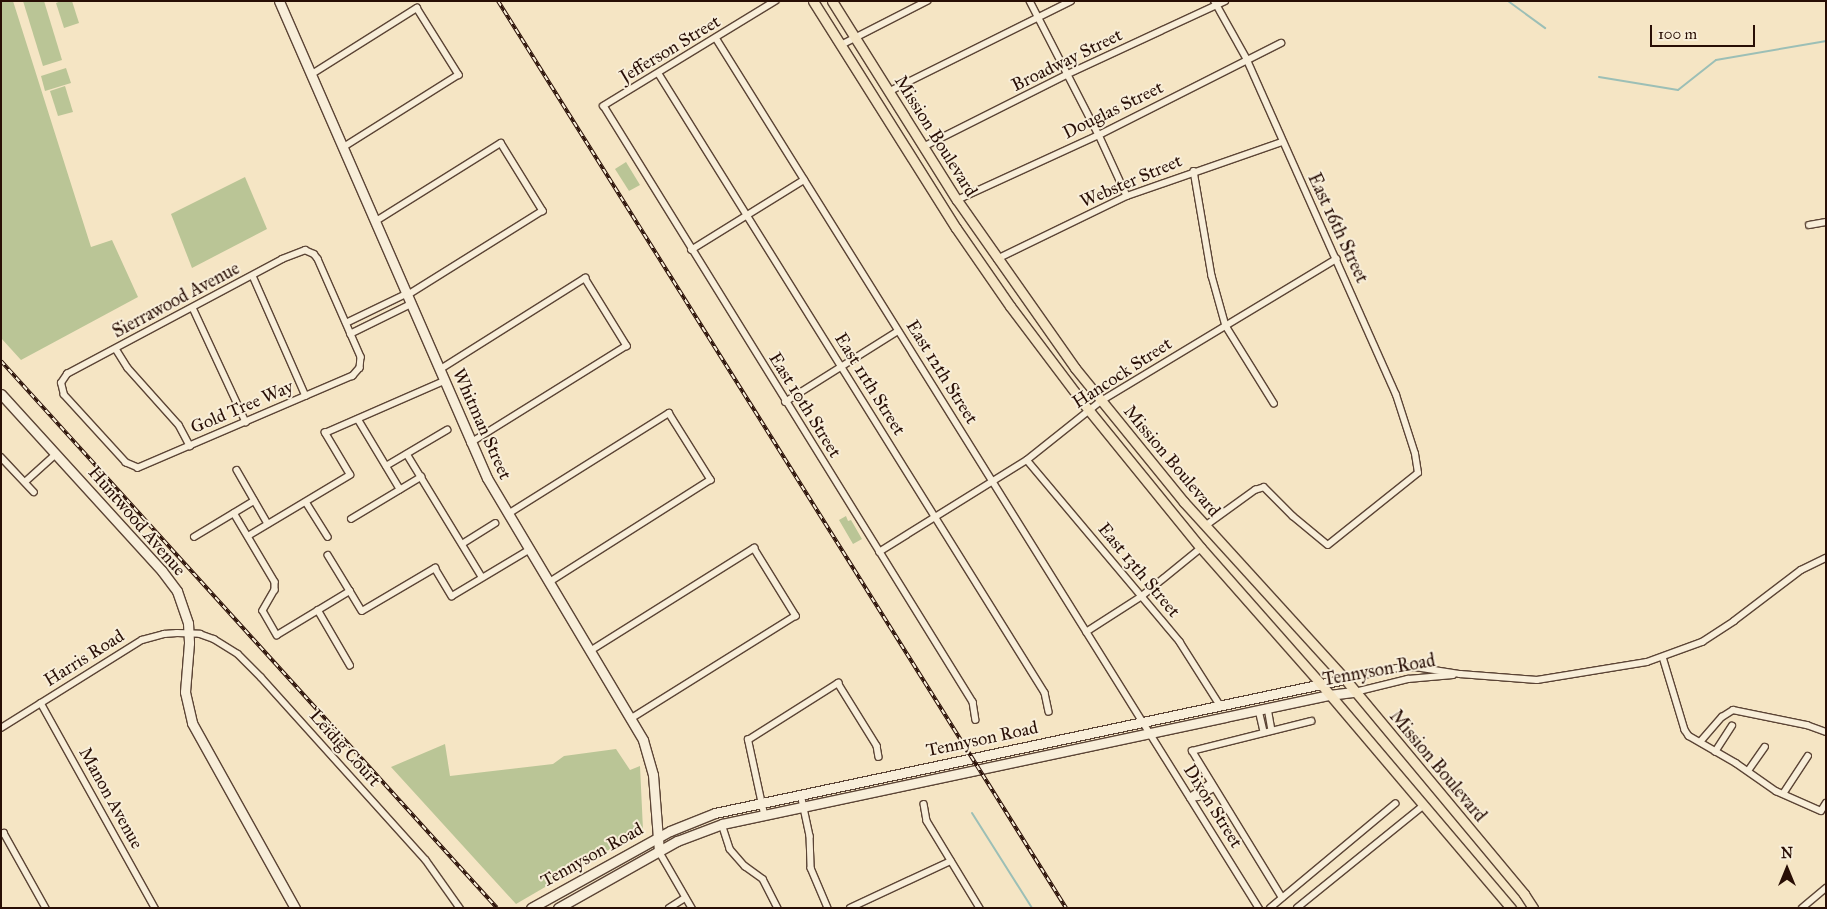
<!DOCTYPE html>
<html>
<head>
<meta charset="utf-8">
<style>
	body { margin:0 }
	#map { position:relative; width:1827px; height:909px; overflow:hidden; background:#f5e5c4; font-family:"IM FELL Great Primer",serif }
	div>[style] { position:absolute }
	.green>* { inset:0; background:#bac596 }
	.stream>* { height:2px; margin:-1px; padding:0 1px; transform-origin:1px; border-radius:1px; background:#9cbfb6 }
	.roads { filter:drop-shadow(1px 0 #5b4435) drop-shadow(-1px 0 #5b4435) drop-shadow(0 1px #5b4435) drop-shadow(0 -1px #5b4435) }
	.street>* { height:5.5px; margin:-2.75px; padding:0 2.75px; transform-origin:2.75px; border-radius:2.75px; background:#f8eed9 }
	.secondary>* { height:9px; margin:-4.5px; padding:0 4.5px; transform-origin:4.5px; border-radius:4.5px; background:#f8eed9 }
	.primary>* { height:9px; margin:-4.5px; padding:0 4.5px; transform-origin:4.5px; border-radius:4.5px; background:#f5e5c4 }
	.rail>* { height:4px; margin-top:-2px; transform-origin:0; background:repeating-linear-gradient(90deg,#f8eed9 0 5.5px,#280e05 0 11px); box-sizing:border-box; border-block:1px solid #280e05 }
	span { translate:-50% -50%; white-space:nowrap; text-align:center; line-height:1.15; -webkit-text-stroke:4px #f8eed9; paint-order:stroke }
	.street-label { font-size:18px; color:#280e05 }
	.frame { position:absolute; inset:0; border:2px solid #280e05; pointer-events:none }
	.north { position:absolute; left:1762px; top:844px; width:50px; height:50px; -webkit-text-stroke:4px #f8eed9; paint-order:stroke; rotate:0deg; font-size:14px; font-weight:700; line-height:20px; text-align:center; color:#280e05 }
	.north::after { content:''; display:block; margin:auto; width:18px; height:22px; background:#280e05; clip-path:polygon(50% 0,100% 100%,50% 72%,0 100%) }
	.scale { position:absolute; left:1650px; top:25px; width:105px; height:22px; box-sizing:border-box; border:2px solid #280e05; border-top:0; padding-left:6px; font-size:15px; line-height:18px; white-space:nowrap; color:#280e05; -webkit-text-stroke:4px #f8eed9; paint-order:stroke }
</style>
</head>
<body>
<div id="map">
	<div class="green">
		<i style="clip-path:polygon(1px 1px,13px 1px,91px 247px,112px 240px,138px 297px,21px 360px,1px 338px)"></i>
		<i style="clip-path:polygon(23px 1px,44px 1px,62px 60px,43px 66px)"></i>
		<i style="clip-path:polygon(61px 1px,72px 1px,79px 23px,64px 28px,56px 3px)"></i>
		<i style="clip-path:polygon(66px 68px,71px 83px,45px 91px,41px 76px)"></i>
		<i style="clip-path:polygon(65px 86px,73px 112px,58px 116px,50px 91px)"></i>
		<i style="clip-path:polygon(626px 162px,640px 185px,629px 191px,615px 169px)"></i>
		<i style="clip-path:polygon(245px 177px,267px 229px,192px 268px,171px 214px)"></i>
		<i style="clip-path:polygon(846px 516px,848px 521px,851px 520px,862px 539px,853px 544px,839px 520px)"></i>
		<i style="clip-path:polygon(445px 744px,450px 776px,553px 764px,564px 756px,616px 749px,630px 770px,640px 766px,643px 830px,516px 904px,391px 767px)"></i>
	</div>
	<div class="stream">
		<i style="left:1508px;top:1px;width:46px;rotate:36.1deg"></i>
		<i style="left:1599px;top:77px;width:80px;rotate:9.3deg"></i>
		<i style="left:1678px;top:90px;width:48px;rotate:-38.3deg"></i>
		<i style="left:1716px;top:60px;width:112px;rotate:-9.8deg"></i>
		<i style="left:972px;top:813px;width:112px;rotate:57.7deg"></i>
	</div>
	<div class="roads">
		<div class="street">
			<i style="left:776px;top:1px;width:202px;rotate:148.6deg"></i>
			<i style="left:604px;top:106px;width:701px;rotate:58.24deg"></i>
			<i style="left:973px;top:702px;width:18px;rotate:81deg"></i>
			<i style="left:1030px;top:1px;width:151px;rotate:62.8deg"></i>
			<i style="left:1099px;top:135px;width:67px;rotate:65.3deg"></i>
			<i style="left:716px;top:38px;width:1026px;rotate:58.03deg"></i>
			<i style="left:841px;top:45px;width:97px;rotate:-27.1deg"></i>
			<i style="left:312px;top:74px;width:124px;rotate:-32.2deg"></i>
			<i style="left:417px;top:8px;width:79px;rotate:57.9deg"></i>
			<i style="left:459px;top:75px;width:137px;rotate:147.8deg"></i>
			<i style="left:659px;top:74px;width:729px;rotate:58.05deg"></i>
			<i style="left:1045px;top:693px;width:19px;rotate:78deg"></i>
			<i style="left:888px;top:92px;width:204px;rotate:-26.4deg"></i>
			<i style="left:923px;top:147px;width:162px;rotate:-26.7deg"></i>
			<i style="left:1068px;top:74px;width:173px;rotate:-24.9deg"></i>
			<i style="left:1194px;top:171px;width:107px;rotate:80.3deg"></i>
			<i style="left:1212px;top:276px;width:52px;rotate:74.4deg"></i>
			<i style="left:1226px;top:326px;width:91px;rotate:58.1deg"></i>
			<i style="left:957px;top:200px;width:156px;rotate:-24.6deg"></i>
			<i style="left:1099px;top:135px;width:204px;rotate:-26.8deg"></i>
			<i style="left:376px;top:221px;width:147px;rotate:-32deg"></i>
			<i style="left:501px;top:143px;width:80px;rotate:58.3deg"></i>
			<i style="left:543px;top:211px;width:160px;rotate:148deg"></i>
			<i style="left:1809px;top:225px;width:17px;rotate:-10deg"></i>
			<i style="left:305px;top:250px;width:10px;rotate:24deg"></i>
			<i style="left:314px;top:254px;width:6px;rotate:51deg"></i>
			<i style="left:318px;top:259px;width:107px;rotate:66.3deg"></i>
			<i style="left:361px;top:357px;width:11px;rotate:95deg"></i>
			<i style="left:360px;top:368px;width:11px;rotate:131deg"></i>
			<i style="left:353px;top:376px;width:234px;rotate:156.8deg"></i>
			<i style="left:138px;top:468px;width:13px;rotate:-157deg"></i>
			<i style="left:126px;top:463px;width:92px;rotate:-132.4deg"></i>
			<i style="left:64px;top:395px;width:12px;rotate:-104deg"></i>
			<i style="left:61px;top:383px;width:11px;rotate:-56deg"></i>
			<i style="left:67px;top:374px;width:244px;rotate:-28.1deg"></i>
			<i style="left:282px;top:259px;width:25px;rotate:-21deg"></i>
			<i style="left:691px;top:250px;width:133px;rotate:-31.8deg"></i>
			<i style="left:997px;top:259px;width:144px;rotate:-25.9deg"></i>
			<i style="left:1127px;top:196px;width:164px;rotate:-19.2deg"></i>
			<i style="left:253px;top:276px;width:131px;rotate:66.2deg"></i>
			<i style="left:193px;top:308px;width:126px;rotate:65.1deg"></i>
			<i style="left:346px;top:323px;width:67px;rotate:-25.8deg"></i>
			<i style="left:350px;top:334px;width:68px;rotate:-26.2deg"></i>
			<i style="left:116px;top:349px;width:22px;rotate:58deg"></i>
			<i style="left:128px;top:368px;width:76px;rotate:48.2deg"></i>
			<i style="left:179px;top:425px;width:24px;rotate:62deg"></i>
			<i style="left:439px;top:370px;width:173px;rotate:-32.2deg"></i>
			<i style="left:585px;top:278px;width:80px;rotate:58.3deg"></i>
			<i style="left:627px;top:346px;width:184px;rotate:148.1deg"></i>
			<i style="left:785px;top:402px;width:133px;rotate:-32.1deg"></i>
			<i style="left:358px;top:419px;width:82px;rotate:59deg"></i>
			<i style="left:407px;top:454px;width:144px;rotate:58.6deg"></i>
			<i style="left:1px;top:457px;width:48px;rotate:46.7deg"></i>
			<i style="left:1027px;top:460px;width:238px;rotate:49.9deg"></i>
			<i style="left:1180px;top:642px;width:75px;rotate:57.6deg"></i>
			<i style="left:386px;top:466px;width:71px;rotate:-30.5deg"></i>
			<i style="left:237px;top:470px;width:62px;rotate:60.1deg"></i>
			<i style="left:25px;top:482px;width:42px;rotate:-42.1deg"></i>
			<i style="left:306px;top:502px;width:41px;rotate:57.8deg"></i>
			<i style="left:234px;top:513px;width:80px;rotate:59.3deg"></i>
			<i style="left:275px;top:582px;width:8px;rotate:90deg"></i>
			<i style="left:275px;top:590px;width:24px;rotate:120deg"></i>
			<i style="left:263px;top:611px;width:28px;rotate:60deg"></i>
			<i style="left:277px;top:635px;width:85px;rotate:-31.1deg"></i>
			<i style="left:350px;top:591px;width:23px;rotate:59deg"></i>
			<i style="left:362px;top:611px;width:85px;rotate:-30.5deg"></i>
			<i style="left:435px;top:568px;width:33px;rotate:59deg"></i>
			<i style="left:452px;top:596px;width:90px;rotate:-30.9deg"></i>
			<i style="left:508px;top:514px;width:190px;rotate:-32.1deg"></i>
			<i style="left:669px;top:413px;width:79px;rotate:57.9deg"></i>
			<i style="left:711px;top:480px;width:192px;rotate:147.6deg"></i>
			<i style="left:351px;top:519px;width:82px;rotate:-31deg"></i>
			<i style="left:1205px;top:526px;width:62px;rotate:-35.8deg"></i>
			<i style="left:1255px;top:490px;width:9px;rotate:-18deg"></i>
			<i style="left:1264px;top:487px;width:41px;rotate:45deg"></i>
			<i style="left:1293px;top:516px;width:45px;rotate:39.6deg"></i>
			<i style="left:1328px;top:545px;width:115px;rotate:-38.7deg"></i>
			<i style="left:1418px;top:473px;width:19px;rotate:-99deg"></i>
			<i style="left:1415px;top:454px;width:62px;rotate:-107.9deg"></i>
			<i style="left:1396px;top:395px;width:367px;rotate:-114deg"></i>
			<i style="left:1247px;top:60px;width:68px;rotate:-119.2deg"></i>
			<i style="left:248px;top:536px;width:119px;rotate:-30.9deg"></i>
			<i style="left:350px;top:475px;width:49px;rotate:-120.8deg"></i>
			<i style="left:325px;top:433px;width:130px;rotate:-23.6deg"></i>
			<i style="left:194px;top:537px;width:70px;rotate:-31deg"></i>
			<i style="left:462px;top:544px;width:39px;rotate:-32deg"></i>
			<i style="left:879px;top:552px;width:174px;rotate:-31.9deg"></i>
			<i style="left:1027px;top:460px;width:95px;rotate:-38.6deg"></i>
			<i style="left:1101px;top:401px;width:275px;rotate:-31.1deg"></i>
			<i style="left:328px;top:555px;width:42px;rotate:58.6deg"></i>
			<i style="left:318px;top:610px;width:64px;rotate:59.8deg"></i>
			<i style="left:1086px;top:632px;width:67px;rotate:-32.7deg"></i>
			<i style="left:1142px;top:596px;width:76px;rotate:-39.1deg"></i>
			<i style="left:590px;top:651px;width:194px;rotate:-32.1deg"></i>
			<i style="left:754px;top:548px;width:80px;rotate:58.3deg"></i>
			<i style="left:796px;top:616px;width:195px;rotate:148deg"></i>
			<i style="left:1663px;top:657px;width:76px;rotate:73.2deg"></i>
			<i style="left:1685px;top:730px;width:7px;rotate:56deg"></i>
			<i style="left:1689px;top:736px;width:54px;rotate:29.9deg"></i>
			<i style="left:1736px;top:763px;width:49px;rotate:35deg"></i>
			<i style="left:1776px;top:791px;width:49px;rotate:24deg"></i>
			<i style="left:1821px;top:811px;width:9px;rotate:-58deg"></i>
			<i style="left:1345px;top:679px;width:53px;rotate:-11.9deg"></i>
			<i style="left:1397px;top:668px;width:18px;rotate:-3deg"></i>
			<i style="left:1415px;top:667px;width:46px;rotate:8.8deg"></i>
			<i style="left:1460px;top:674px;width:77px;rotate:4.5deg"></i>
			<i style="left:1537px;top:680px;width:111px;rotate:-9.3deg"></i>
			<i style="left:1647px;top:662px;width:59px;rotate:-20deg"></i>
			<i style="left:1702px;top:642px;width:38px;rotate:-33deg"></i>
			<i style="left:1734px;top:621px;width:84px;rotate:-37.3deg"></i>
			<i style="left:1801px;top:570px;width:28px;rotate:-26deg"></i>
			<i style="left:1355px;top:692px;width:55px;rotate:-13.8deg"></i>
			<i style="left:1408px;top:679px;width:45px;rotate:-5.1deg"></i>
			<i style="left:41px;top:703px;width:235px;rotate:60.9deg"></i>
			<i style="left:1268px;top:708px;width:22px;rotate:80deg"></i>
			<i style="left:1259px;top:710px;width:23px;rotate:77deg"></i>
			<i style="left:1px;top:728px;width:166px;rotate:-32deg"></i>
			<i style="left:142px;top:640px;width:23px;rotate:-15deg"></i>
			<i style="left:164px;top:634px;width:13px;rotate:-4deg"></i>
			<i style="left:177px;top:633px;width:23px;rotate:2deg"></i>
			<i style="left:200px;top:634px;width:15px;rotate:20deg"></i>
			<i style="left:214px;top:639px;width:28px;rotate:32deg"></i>
			<i style="left:238px;top:654px;width:33px;rotate:45deg"></i>
			<i style="left:261px;top:677px;width:246px;rotate:48deg"></i>
			<i style="left:426px;top:860px;width:59px;rotate:54.7deg"></i>
			<i style="left:1700px;top:742px;width:33px;rotate:-49deg"></i>
			<i style="left:1722px;top:717px;width:13px;rotate:-32deg"></i>
			<i style="left:1733px;top:710px;width:76px;rotate:11.5deg"></i>
			<i style="left:1807px;top:725px;width:20px;rotate:20deg"></i>
			<i style="left:1715px;top:752px;width:31px;rotate:-57deg"></i>
			<i style="left:1748px;top:771px;width:29px;rotate:-55deg"></i>
			<i style="left:801px;top:794px;width:43px;rotate:77.9deg"></i>
			<i style="left:810px;top:836px;width:32px;rotate:88deg"></i>
			<i style="left:811px;top:868px;width:43px;rotate:67deg"></i>
			<i style="left:1783px;top:794px;width:45px;rotate:-56.7deg"></i>
			<i style="left:1190px;top:797px;width:25px;rotate:-34deg"></i>
			<i style="left:1190px;top:798px;width:8px;rotate:-7deg"></i>
			<i style="left:1198px;top:797px;width:18px;rotate:-29deg"></i>
			<i style="left:924px;top:804px;width:17px;rotate:80deg"></i>
			<i style="left:927px;top:821px;width:102px;rotate:58.7deg"></i>
			<i style="left:764px;top:814px;width:76px;rotate:-102.2deg"></i>
			<i style="left:748px;top:740px;width:107px;rotate:-32.3deg"></i>
			<i style="left:838px;top:683px;width:74px;rotate:58.2deg"></i>
			<i style="left:877px;top:746px;width:11px;rotate:80deg"></i>
			<i style="left:722px;top:824px;width:26px;rotate:72deg"></i>
			<i style="left:730px;top:849px;width:23px;rotate:49deg"></i>
			<i style="left:745px;top:866px;width:22px;rotate:36deg"></i>
			<i style="left:763px;top:879px;width:33px;rotate:63deg"></i>
			<i style="left:1px;top:834px;width:3px;rotate:-18deg"></i>
			<i style="left:4px;top:833px;width:86px;rotate:60.8deg"></i>
			<i style="left:659px;top:851px;width:66px;rotate:59.9deg"></i>
			<i style="left:1282px;top:898px;width:172px;rotate:-121.5deg"></i>
			<i style="left:1192px;top:751px;width:123px;rotate:-14.1deg"></i>
			<i style="left:669px;top:908px;width:19px;rotate:-32deg"></i>
			<i style="left:850px;top:908px;width:111px;rotate:-25deg"></i>
			<i style="left:1270px;top:908px;width:163px;rotate:-39.8deg"></i>
			<i style="left:1297px;top:908px;width:164px;rotate:-39deg"></i>
			<i style="left:1802px;top:908px;width:31px;rotate:-40deg"></i>
		</div>
		<div class="secondary">
			<i style="left:279px;top:1px;width:520px;rotate:66.44deg"></i>
			<i style="left:487px;top:478px;width:305px;rotate:59.2deg"></i>
			<i style="left:643px;top:740px;width:36px;rotate:74deg"></i>
			<i style="left:653px;top:775px;width:76px;rotate:85.5deg"></i>
			<i style="left:1px;top:394px;width:239px;rotate:47.7deg"></i>
			<i style="left:162px;top:571px;width:25px;rotate:53deg"></i>
			<i style="left:177px;top:591px;width:34px;rotate:71deg"></i>
			<i style="left:188px;top:623px;width:20px;rotate:87deg"></i>
			<i style="left:189px;top:643px;width:49px;rotate:94.7deg"></i>
			<i style="left:185px;top:692px;width:32px;rotate:77deg"></i>
			<i style="left:192px;top:723px;width:212px;rotate:60.9deg"></i>
			<i style="left:531px;top:908px;width:159px;rotate:-29deg"></i>
			<i style="left:670px;top:831px;width:48px;rotate:-21.8deg"></i>
			<i style="left:715px;top:813px;width:644px;rotate:-12.01deg"></i>
			<i style="left:558px;top:908px;width:137px;rotate:-29.4deg"></i>
			<i style="left:677px;top:841px;width:48px;rotate:-20.7deg"></i>
			<i style="left:722px;top:824px;width:621px;rotate:-12deg"></i>
			<i style="left:1329px;top:695px;width:26px;rotate:-7deg"></i>
		</div>
		<div class="primary">
			<i style="left:813px;top:1px;width:268px;rotate:57.8deg"></i>
			<i style="left:956px;top:228px;width:95px;rotate:55.3deg"></i>
			<i style="left:1010px;top:306px;width:121px;rotate:53deg"></i>
			<i style="left:1083px;top:403px;width:187px;rotate:50.9deg"></i>
			<i style="left:1201px;top:548px;width:180px;rotate:48.6deg"></i>
			<i style="left:1320px;top:683px;width:295px;rotate:49.7deg"></i>
			<i style="left:832px;top:1px;width:235px;rotate:57.9deg"></i>
			<i style="left:957px;top:200px;width:205px;rotate:54.9deg"></i>
			<i style="left:1075px;top:368px;width:173px;rotate:50.9deg"></i>
			<i style="left:1184px;top:502px;width:239px;rotate:47.7deg"></i>
			<i style="left:1345px;top:679px;width:280px;rotate:50.2deg"></i>
			<i style="left:1524px;top:894px;width:17px;rotate:57deg"></i>
		</div>
	</div>
	<div class="rail">
		<i style="left:498px;top:1px;width:1070px;rotate:57.94deg"></i>
		<i style="left:1px;top:361px;width:738px;rotate:47.8deg"></i>
	</div>
	<div class="street-label">
		<span style="left:670px;top:49px;rotate:-31deg">Jefferson Street</span>
		<span style="left:1067px;top:60px;rotate:-26deg">Broadway Street</span>
		<span style="left:1113px;top:110px;rotate:-26deg">Douglas Street</span>
		<span style="left:936px;top:136px;rotate:58deg">Mission Boulevard</span>
		<span style="left:1131px;top:181px;rotate:-23deg">Webster Street</span>
		<span style="left:1338px;top:228px;rotate:65deg">East 16th Street</span>
		<span style="left:176px;top:300px;rotate:-28deg">Sierrawood Avenue</span>
		<span style="left:942px;top:372px;rotate:58deg">East 12th Street</span>
		<span style="left:1122px;top:373px;rotate:-33deg">Hancock Street</span>
		<span style="left:870px;top:384px;rotate:58deg">East 11th Street</span>
		<span style="left:805px;top:405px;rotate:58deg">East 10th Street</span>
		<span style="left:242px;top:407px;rotate:-23deg">Gold Tree Way</span>
		<span style="left:482px;top:424px;rotate:66deg">Whitman Street</span>
		<span style="left:1172px;top:461px;rotate:50deg">Mission Boulevard</span>
		<span style="left:137px;top:521px;rotate:49deg">Huntwood Avenue</span>
		<span style="left:1139px;top:570px;rotate:50deg">East 13th Street</span>
		<span style="left:84px;top:658px;rotate:-32deg">Harris Road</span>
		<span style="left:1379px;top:670px;rotate:-10deg">Tennyson Road</span>
		<span style="left:982px;top:739px;rotate:-12deg">Tennyson Road</span>
		<span style="left:345px;top:748px;rotate:48deg">Leidig Court</span>
		<span style="left:1438px;top:766px;rotate:50deg">Mission Boulevard</span>
		<span style="left:111px;top:798px;rotate:61deg">Manon Avenue</span>
		<span style="left:1213px;top:806px;rotate:58deg">Dixon Street</span>
		<span style="left:592px;top:855px;rotate:-29deg">Tennyson Road</span>
	</div>
	<div class="frame"></div>
	<div class="north">N</div>
	<div class="scale">100 m</div>
</div>
</body>
</html>
